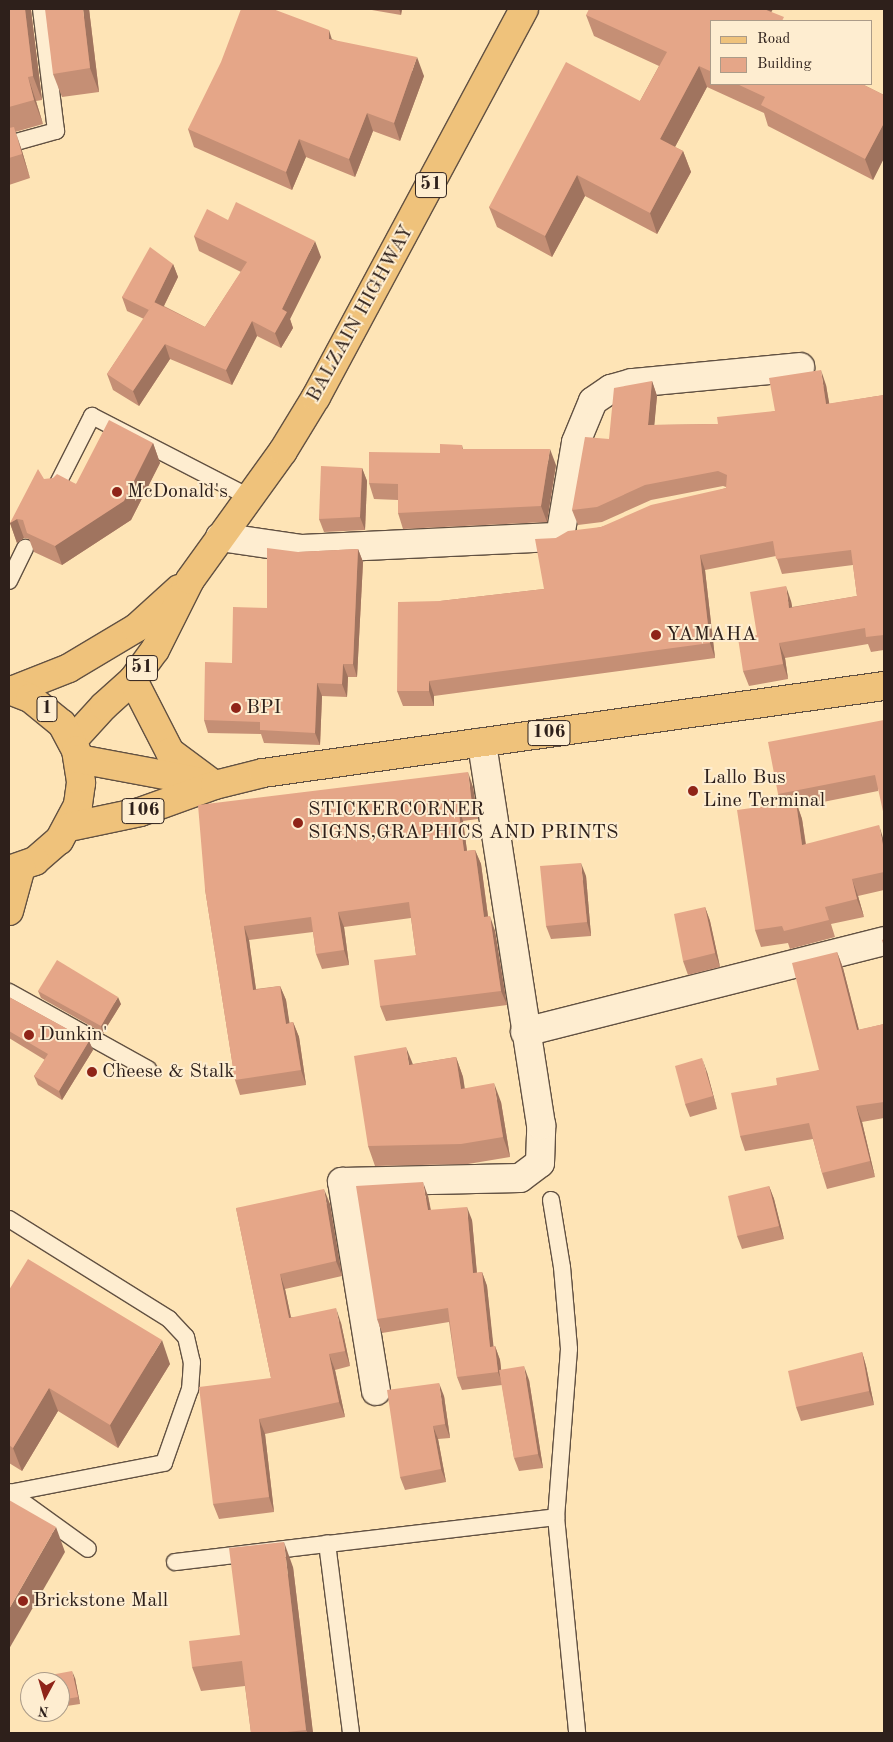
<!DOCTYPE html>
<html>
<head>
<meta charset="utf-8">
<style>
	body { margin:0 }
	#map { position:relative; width:893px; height:1742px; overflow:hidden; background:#fee4b6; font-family:"Old Standard TT",serif }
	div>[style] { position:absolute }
	.roads { filter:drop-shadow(1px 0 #625142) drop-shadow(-1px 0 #625142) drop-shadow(0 1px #625142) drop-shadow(0 -1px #625142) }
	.service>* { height:16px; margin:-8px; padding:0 8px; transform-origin:8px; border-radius:8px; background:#feedd0 }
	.minor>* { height:28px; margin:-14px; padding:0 14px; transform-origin:14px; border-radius:14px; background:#feedd0 }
	.primary>* { height:28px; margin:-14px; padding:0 14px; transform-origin:14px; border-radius:14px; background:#efc27b }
	.trunk>* { height:28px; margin:-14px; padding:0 14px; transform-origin:14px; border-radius:14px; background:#efc27b }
	.wall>* { inset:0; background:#c58f75 }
	.shaded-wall>* { inset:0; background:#a0745f }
	.building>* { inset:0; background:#e5a688 }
	.dots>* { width:14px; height:14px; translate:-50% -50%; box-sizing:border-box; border:2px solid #feedd0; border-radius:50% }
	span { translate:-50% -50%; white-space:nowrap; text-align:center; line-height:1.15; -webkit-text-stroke:4px #feedd0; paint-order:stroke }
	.shield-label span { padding:1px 4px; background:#feedd0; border:1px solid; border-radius:4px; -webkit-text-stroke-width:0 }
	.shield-label { font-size:19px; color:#2e201b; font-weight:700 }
	.street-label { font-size:20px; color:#2e201b }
	.poi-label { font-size:20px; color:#2e201b }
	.left { translate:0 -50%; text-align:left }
	.frame { position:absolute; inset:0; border:10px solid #2e201b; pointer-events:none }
	.legend { position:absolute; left:710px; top:20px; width:162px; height:65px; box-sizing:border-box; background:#feedd0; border:1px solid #ab9b88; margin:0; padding:6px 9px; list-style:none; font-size:15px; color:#2e201b }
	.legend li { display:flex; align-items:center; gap:10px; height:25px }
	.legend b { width:25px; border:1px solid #ab9b88 }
	.north { position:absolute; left:20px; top:1672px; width:50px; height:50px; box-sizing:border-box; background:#feedd0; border:1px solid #ab9b88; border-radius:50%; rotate:186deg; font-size:14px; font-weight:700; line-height:20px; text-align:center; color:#2e201b }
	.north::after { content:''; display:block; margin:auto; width:18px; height:22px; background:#8f2418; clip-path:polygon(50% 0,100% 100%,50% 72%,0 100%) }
</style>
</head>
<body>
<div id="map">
	<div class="roads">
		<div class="service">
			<i style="left:9px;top:144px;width:49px;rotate:-15.5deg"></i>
			<i style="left:56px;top:131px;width:123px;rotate:-97deg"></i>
			<i style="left:55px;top:489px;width:82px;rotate:-63.1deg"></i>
			<i style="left:92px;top:416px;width:177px;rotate:27.3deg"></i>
			<i style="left:9px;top:581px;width:37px;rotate:-64deg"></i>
			<i style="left:9px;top:992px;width:159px;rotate:29deg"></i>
			<i style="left:551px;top:1200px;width:68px;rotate:80.7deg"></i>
			<i style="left:562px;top:1267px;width:82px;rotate:85.1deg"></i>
			<i style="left:569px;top:1349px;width:169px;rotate:94.4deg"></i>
			<i style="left:556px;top:1517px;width:217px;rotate:84.4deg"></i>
			<i style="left:9px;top:1219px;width:189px;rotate:32deg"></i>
			<i style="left:169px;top:1319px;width:25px;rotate:47deg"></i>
			<i style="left:186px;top:1337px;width:26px;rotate:77deg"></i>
			<i style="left:192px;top:1362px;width:27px;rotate:94deg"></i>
			<i style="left:190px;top:1389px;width:78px;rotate:109.4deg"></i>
			<i style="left:164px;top:1463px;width:157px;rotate:169deg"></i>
			<i style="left:9px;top:1492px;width:97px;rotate:35.8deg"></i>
			<i style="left:175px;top:1562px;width:153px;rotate:-6.8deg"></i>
			<i style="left:351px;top:1733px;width:191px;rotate:-97.2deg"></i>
			<i style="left:327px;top:1544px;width:231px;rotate:-6.7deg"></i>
		</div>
		<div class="minor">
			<i style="left:220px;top:537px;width:83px;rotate:8.3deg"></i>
			<i style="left:302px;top:549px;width:258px;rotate:-2.7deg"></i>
			<i style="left:560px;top:537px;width:96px;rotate:-80.4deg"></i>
			<i style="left:576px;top:442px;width:44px;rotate:-67.5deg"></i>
			<i style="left:593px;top:401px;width:22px;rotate:-34deg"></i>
			<i style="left:611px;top:389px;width:22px;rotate:-16deg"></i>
			<i style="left:632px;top:383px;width:169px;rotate:-5.4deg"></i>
			<i style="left:525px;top:1032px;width:370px;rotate:-14.2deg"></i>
			<i style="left:376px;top:1391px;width:212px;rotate:-99.2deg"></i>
			<i style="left:342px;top:1182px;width:178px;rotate:-1.3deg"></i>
			<i style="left:520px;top:1178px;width:25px;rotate:-37deg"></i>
			<i style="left:540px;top:1163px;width:38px;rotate:-88deg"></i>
			<i style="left:541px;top:1125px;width:387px;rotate:-98.8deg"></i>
		</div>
		<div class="primary">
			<i style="left:11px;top:691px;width:62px;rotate:-21.6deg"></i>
			<i style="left:69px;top:668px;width:78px;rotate:-30.8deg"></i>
			<i style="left:136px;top:628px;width:58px;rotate:-42.2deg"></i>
			<i style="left:72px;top:741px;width:47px;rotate:-47.6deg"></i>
			<i style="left:104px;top:706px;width:39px;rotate:-42deg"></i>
			<i style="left:133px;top:680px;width:37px;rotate:-54deg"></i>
			<i style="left:155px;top:650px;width:78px;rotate:-63.4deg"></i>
			<i style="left:190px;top:580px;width:159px;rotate:-54.2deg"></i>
			<i style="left:283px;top:451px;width:63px;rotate:-58.6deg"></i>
			<i style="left:316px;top:397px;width:440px;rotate:-61.8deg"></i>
		</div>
		<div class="trunk">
			<i style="left:133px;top:680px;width:81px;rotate:62.8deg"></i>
			<i style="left:170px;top:752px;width:49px;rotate:36.6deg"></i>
			<i style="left:9px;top:690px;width:22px;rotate:21deg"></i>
			<i style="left:30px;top:698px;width:41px;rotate:39.1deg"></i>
			<i style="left:62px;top:724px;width:30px;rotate:62deg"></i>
			<i style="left:76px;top:750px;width:33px;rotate:81deg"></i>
			<i style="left:81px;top:783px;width:22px;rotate:98deg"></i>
			<i style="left:78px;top:805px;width:40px;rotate:118deg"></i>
			<i style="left:59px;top:840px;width:32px;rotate:139deg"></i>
			<i style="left:35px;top:861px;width:28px;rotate:161deg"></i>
			<i style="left:79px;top:759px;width:136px;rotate:10.6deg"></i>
			<i style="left:69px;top:827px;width:73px;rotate:-11.9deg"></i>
			<i style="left:140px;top:812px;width:80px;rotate:-19.8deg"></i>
			<i style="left:215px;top:785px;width:49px;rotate:-14deg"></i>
			<i style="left:263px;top:773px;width:627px;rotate:-7.98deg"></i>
			<i style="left:9px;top:911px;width:46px;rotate:-74.7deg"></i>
		</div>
	</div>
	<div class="wall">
		<i style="clip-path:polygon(9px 9px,31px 10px,42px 100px,36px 101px,43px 124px,15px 132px,22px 151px,30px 178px,9px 185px)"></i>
		<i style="clip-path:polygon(89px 9px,99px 92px,62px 97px,53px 74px)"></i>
		<i style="clip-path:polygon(366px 9px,402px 9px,401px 15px)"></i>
		<i style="clip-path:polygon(773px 9px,771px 12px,712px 21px,712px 84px,862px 84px,884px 95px,884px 158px,873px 180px,768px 126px,764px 113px,707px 87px,675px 147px,683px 151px,691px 172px,657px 234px,585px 196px,552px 257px,497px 227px,489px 207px,640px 101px,659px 66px,594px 36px,586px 15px)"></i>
		<i style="clip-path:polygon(332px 39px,424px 76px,400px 141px,373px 131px,355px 177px,306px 157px,292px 190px,194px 147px,188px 129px)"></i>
		<i style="clip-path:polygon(228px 220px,321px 257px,290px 319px,293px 328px,281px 348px,257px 336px,232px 385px,170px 359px,139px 406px,113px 390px,107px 374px,144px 319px,127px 311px,122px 297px,173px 264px,178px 277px,164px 306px,205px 327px,241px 272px,199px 251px,194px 236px)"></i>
		<i style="clip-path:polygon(652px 381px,657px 396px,654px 425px,718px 424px,775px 411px,826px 385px,829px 404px,884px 395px,884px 650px,871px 652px,868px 644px,785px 658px,788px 679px,749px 686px,743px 671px,757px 635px,791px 601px,792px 607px,857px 596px,853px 565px,782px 574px,776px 556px,705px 570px,715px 658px,434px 696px,434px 706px,403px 706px,397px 691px,440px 601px,544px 589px,556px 538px,601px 527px,726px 488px,726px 487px,723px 486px,651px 500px,602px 522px,578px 525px,572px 510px,609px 439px)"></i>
		<i style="clip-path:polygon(153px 443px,160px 463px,131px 520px,62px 565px,34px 552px,29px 539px,24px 538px,17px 543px,10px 523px,44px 479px,76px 484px)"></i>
		<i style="clip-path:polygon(462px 445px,463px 449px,556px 465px,547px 522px,403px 529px,398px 513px,398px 500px,374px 499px,369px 483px,440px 453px)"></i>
		<i style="clip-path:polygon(362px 468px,367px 481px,365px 530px,324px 532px,319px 519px)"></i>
		<i style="clip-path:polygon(358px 549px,363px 562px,357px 677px,348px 677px,347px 697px,322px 696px,320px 745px,264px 743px,261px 734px,208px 733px,204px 720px,232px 663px,267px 608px,298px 552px)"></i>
		<i style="clip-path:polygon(884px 720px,878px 791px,798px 807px,802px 819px,806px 844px,884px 841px,884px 890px,858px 896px,864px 917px,831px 924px,835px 937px,790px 949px,788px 943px,761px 947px,755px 930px,781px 804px,778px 794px)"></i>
		<i style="clip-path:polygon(473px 787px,478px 819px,463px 821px,467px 851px,475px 850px,481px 864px,488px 916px,495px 931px,507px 1005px,386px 1021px,380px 1006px,416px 955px,411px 918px,344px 927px,349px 965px,322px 969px,316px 954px,313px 932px,249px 940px,256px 989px,280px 986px,286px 1000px,289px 1023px,293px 1022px,299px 1037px,306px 1085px,240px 1095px,235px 1080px,205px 889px)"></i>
		<i style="clip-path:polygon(586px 876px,591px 936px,551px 939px,546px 926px)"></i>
		<i style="clip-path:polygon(705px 907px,710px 921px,720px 967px,688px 975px,683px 961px)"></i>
		<i style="clip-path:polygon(837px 952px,843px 968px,859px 1030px,884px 1024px,884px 1118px,862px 1122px,875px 1177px,827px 1189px,822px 1173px,813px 1139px,745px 1151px,740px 1136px,777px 1085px,819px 1070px)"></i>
		<i style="clip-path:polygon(38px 991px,121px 1004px,103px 1033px,41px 998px)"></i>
		<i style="clip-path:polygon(9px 997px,89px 1041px,93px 1050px,62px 1100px,38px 1085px,34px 1076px,45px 1060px,9px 1038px)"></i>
		<i style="clip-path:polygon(456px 1057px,463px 1077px,464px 1088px,501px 1102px,510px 1157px,468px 1164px,375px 1166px,368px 1146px,413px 1064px)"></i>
		<i style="clip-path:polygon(707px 1072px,717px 1109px,690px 1117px,685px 1104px)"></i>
		<i style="clip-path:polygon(769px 1186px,774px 1199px,784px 1239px,742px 1249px,737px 1236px)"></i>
		<i style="clip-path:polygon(428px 1196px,431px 1210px,472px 1220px,477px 1273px,482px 1272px,487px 1286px,493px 1347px,495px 1346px,500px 1360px,501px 1370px,529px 1380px,543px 1468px,519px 1471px,514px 1458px,502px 1385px,462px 1390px,457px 1377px,449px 1322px,382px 1333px,377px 1319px)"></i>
		<i style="clip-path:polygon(330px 1204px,342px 1276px,285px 1289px,291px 1317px,341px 1323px,350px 1366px,335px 1370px,345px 1417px,265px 1434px,274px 1512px,219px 1519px,213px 1504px,271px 1378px,236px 1208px)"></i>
		<i style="clip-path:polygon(9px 1290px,170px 1364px,118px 1448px,58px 1411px,22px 1471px,9px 1463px)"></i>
		<i style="clip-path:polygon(862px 1352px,866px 1366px,874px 1405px,801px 1421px,796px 1407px)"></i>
		<i style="clip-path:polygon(444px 1396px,450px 1438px,438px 1439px,446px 1482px,405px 1490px,400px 1477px)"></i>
		<i style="clip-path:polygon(293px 1567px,313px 1733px,251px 1733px,245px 1686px,201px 1691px,192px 1667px,240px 1635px)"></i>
		<i style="clip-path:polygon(75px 1678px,80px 1704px,60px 1707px,60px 1682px)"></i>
	</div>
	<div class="shaded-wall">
		<i style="clip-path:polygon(25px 9px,32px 9px,31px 10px,42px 100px,33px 76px)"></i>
		<i style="clip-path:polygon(83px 9px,89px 9px,99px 92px,90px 68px)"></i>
		<i style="clip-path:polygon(399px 9px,402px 9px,401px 15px)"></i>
		<i style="clip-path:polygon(758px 9px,773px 9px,766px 21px)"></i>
		<i style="clip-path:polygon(329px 30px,335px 49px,329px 39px)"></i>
		<i style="clip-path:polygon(417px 57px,424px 76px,400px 141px,394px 123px)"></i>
		<i style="clip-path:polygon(699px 66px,707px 87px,668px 160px,660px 139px)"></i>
		<i style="clip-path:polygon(28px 77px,36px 101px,43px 124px,34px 100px)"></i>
		<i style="clip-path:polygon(367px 113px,373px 131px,355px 177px,349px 159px)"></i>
		<i style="clip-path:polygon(884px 123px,884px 158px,873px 180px,865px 159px)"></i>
		<i style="clip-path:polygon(14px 127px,22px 151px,30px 178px,22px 154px)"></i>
		<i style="clip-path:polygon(299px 139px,306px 157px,292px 190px,286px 172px)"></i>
		<i style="clip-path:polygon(683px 151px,691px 172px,657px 234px,650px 213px)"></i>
		<i style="clip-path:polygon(577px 175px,585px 196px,552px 257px,545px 236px)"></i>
		<i style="clip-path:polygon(315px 241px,321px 257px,290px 319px,293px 328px,281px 348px,275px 333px,282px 309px)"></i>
		<i style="clip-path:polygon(173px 264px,178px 277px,155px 324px,150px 311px)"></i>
		<i style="clip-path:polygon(252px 321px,257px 336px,232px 385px,226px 370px)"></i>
		<i style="clip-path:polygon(165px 344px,170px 359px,139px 406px,133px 391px)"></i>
		<i style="clip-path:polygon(821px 370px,826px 385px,832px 419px,826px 404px)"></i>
		<i style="clip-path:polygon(652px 381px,657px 396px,653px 440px,648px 425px)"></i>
		<i style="clip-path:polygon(153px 443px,160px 463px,131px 520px,62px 565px,55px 546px)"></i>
		<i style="clip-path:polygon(550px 449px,556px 465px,547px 522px,541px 506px)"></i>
		<i style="clip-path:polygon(362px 468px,367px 481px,365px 530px,360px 517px)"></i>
		<i style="clip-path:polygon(17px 519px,24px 538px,17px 543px,10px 523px)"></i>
		<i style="clip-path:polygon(358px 549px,363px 562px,357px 677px,353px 664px)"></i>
		<i style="clip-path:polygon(700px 555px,705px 570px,715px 658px,710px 643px)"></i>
		<i style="clip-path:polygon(786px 586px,791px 601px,795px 623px,789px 608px)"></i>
		<i style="clip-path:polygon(779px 643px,785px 658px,788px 679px,783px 664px)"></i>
		<i style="clip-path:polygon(343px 664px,348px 677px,347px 697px,342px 684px)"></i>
		<i style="clip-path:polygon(429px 681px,434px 696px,434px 706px,429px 691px)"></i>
		<i style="clip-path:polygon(317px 683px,322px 696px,320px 745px,315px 733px)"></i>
		<i style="clip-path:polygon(468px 772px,473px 787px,478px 819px,472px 804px)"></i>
		<i style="clip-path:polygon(796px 802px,802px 819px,808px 862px,802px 845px)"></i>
		<i style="clip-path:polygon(458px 806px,463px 821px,469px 866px,464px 851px)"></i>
		<i style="clip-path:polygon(879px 825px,884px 841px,884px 850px)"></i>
		<i style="clip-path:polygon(475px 850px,481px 864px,490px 932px,484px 917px)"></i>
		<i style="clip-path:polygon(581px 863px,586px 876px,591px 936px,587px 922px)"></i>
		<i style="clip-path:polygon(852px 879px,858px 896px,864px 917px,857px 899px)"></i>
		<i style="clip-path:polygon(705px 907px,710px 921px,720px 967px,715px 953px)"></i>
		<i style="clip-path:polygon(338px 912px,344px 927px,349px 965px,344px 950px)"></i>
		<i style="clip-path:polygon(490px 916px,495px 931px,507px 1005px,501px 991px)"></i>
		<i style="clip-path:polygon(244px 926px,249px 940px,258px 1004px,253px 990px)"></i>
		<i style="clip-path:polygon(837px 952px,843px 968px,863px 1046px,857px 1030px)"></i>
		<i style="clip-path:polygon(280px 986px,286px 1000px,292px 1039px,286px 1024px)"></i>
		<i style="clip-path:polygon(118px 997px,121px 1004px,103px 1033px,101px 1026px)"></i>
		<i style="clip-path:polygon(293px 1022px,299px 1037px,306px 1085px,301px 1070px)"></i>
		<i style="clip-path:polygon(89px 1041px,93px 1050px,62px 1100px,59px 1091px)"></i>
		<i style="clip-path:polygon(406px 1047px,414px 1067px,409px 1065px)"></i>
		<i style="clip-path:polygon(456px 1057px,463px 1077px,468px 1108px,461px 1089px)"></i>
		<i style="clip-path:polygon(702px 1058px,707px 1072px,717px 1109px,713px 1096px)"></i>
		<i style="clip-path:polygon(494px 1083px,501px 1102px,510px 1157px,503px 1137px)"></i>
		<i style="clip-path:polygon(856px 1106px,862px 1122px,875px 1177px,870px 1161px)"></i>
		<i style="clip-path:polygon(423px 1182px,428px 1196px,433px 1224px,428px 1210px)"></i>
		<i style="clip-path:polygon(769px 1186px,774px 1199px,784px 1239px,779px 1226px)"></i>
		<i style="clip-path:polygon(324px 1189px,330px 1204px,342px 1276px,336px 1261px)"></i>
		<i style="clip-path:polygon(467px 1207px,472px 1220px,478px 1286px,473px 1273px)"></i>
		<i style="clip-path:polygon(482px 1272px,487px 1286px,495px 1360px,490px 1347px)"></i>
		<i style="clip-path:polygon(280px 1274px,285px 1289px,294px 1333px,289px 1318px)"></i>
		<i style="clip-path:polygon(336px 1308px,341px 1323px,350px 1366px,345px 1351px)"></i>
		<i style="clip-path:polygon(162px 1340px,170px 1364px,118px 1448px,110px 1425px)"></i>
		<i style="clip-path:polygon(495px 1346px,500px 1360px,503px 1385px,498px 1372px)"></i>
		<i style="clip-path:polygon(862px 1352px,866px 1366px,874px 1405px,869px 1391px)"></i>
		<i style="clip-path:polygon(329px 1354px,335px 1370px,345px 1417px,339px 1402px)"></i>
		<i style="clip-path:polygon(524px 1366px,529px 1380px,543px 1468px,538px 1454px)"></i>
		<i style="clip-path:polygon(439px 1383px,444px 1396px,450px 1438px,445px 1424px)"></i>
		<i style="clip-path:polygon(49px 1388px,58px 1411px,22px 1471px,13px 1448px)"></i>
		<i style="clip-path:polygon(259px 1419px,265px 1434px,274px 1512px,269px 1497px)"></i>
		<i style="clip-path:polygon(433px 1426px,438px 1439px,446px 1482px,441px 1469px)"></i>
		<i style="clip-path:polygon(56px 1527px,65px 1552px,9px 1649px,9px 1609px)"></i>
		<i style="clip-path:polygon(284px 1542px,293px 1567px,313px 1733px,308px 1733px,306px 1730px)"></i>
		<i style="clip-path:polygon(72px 1671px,75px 1678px,80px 1704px,78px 1697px)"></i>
	</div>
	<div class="building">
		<i style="clip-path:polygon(9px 9px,25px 9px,33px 76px,28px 77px,34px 100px,9px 107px)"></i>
		<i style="clip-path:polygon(45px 9px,83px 9px,90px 68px,53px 74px)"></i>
		<i style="clip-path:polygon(241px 9px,273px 9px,329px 30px,329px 39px,417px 57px,394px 123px,367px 113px,349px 159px,299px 139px,286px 172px,188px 129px,221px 62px)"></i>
		<i style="clip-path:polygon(589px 9px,764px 9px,784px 17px,782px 21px,712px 21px,712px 72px,699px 66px,660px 139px,683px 151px,650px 213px,577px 175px,545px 236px,489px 207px,566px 62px,640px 101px,667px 52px,586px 15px)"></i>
		<i style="clip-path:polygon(737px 84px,862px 84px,884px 95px,884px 123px,865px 159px,761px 105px,765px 97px)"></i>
		<i style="clip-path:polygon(14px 127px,22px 154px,9px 158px,9px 128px)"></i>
		<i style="clip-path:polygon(236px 202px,315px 241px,282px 309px,287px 312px,275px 333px,252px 321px,226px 370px,165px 344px,133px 391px,107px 374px,154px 302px,205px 327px,247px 262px,194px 236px,207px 209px,228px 220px)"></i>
		<i style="clip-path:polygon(150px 247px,173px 264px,154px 303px,149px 310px,122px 297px)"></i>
		<i style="clip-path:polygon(821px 370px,826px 404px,884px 395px,884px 635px,866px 637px,865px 628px,779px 643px,783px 664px,743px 671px,738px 638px,757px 635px,750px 592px,786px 586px,789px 608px,857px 596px,851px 550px,776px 559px,773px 541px,700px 555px,710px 643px,429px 681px,429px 691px,397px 691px,398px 602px,440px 601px,544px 589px,535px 539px,556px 538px,568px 531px,601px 527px,651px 505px,726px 488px,727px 475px,718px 471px,645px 485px,597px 507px,572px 510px,585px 437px,609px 439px,614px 388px,652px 381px,648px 425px,718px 424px,717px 417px,775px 411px,769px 378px)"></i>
		<i style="clip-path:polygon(109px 420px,153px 443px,124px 501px,55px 546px,27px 533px,23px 520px,17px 519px,10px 523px,38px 469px,44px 479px,53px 478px,57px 474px,76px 484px)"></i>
		<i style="clip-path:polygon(440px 444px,462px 445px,462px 449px,550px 449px,541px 506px,398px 513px,398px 484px,369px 483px,369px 452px,440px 453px)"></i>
		<i style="clip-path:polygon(321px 466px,362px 468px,360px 517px,319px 519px)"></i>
		<i style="clip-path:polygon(267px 548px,298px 552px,358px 549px,353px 664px,343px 664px,342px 684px,317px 683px,315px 733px,260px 730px,260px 722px,204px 720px,205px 662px,232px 663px,233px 607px,267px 608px)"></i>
		<i style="clip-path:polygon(884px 720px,884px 816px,875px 775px,778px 794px,768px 742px)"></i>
		<i style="clip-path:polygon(468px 772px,472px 804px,458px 806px,464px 851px,475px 850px,484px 917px,490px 916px,501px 991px,380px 1006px,374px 960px,416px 955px,409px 902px,338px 912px,344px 950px,316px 954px,311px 917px,244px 926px,253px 990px,280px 986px,286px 1024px,293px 1022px,301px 1070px,235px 1080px,205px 889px,198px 805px)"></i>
		<i style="clip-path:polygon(796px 802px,802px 845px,879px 825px,884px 850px,884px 872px,852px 879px,857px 899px,825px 907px,829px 920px,784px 931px,782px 926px,755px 930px,737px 810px)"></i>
		<i style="clip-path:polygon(581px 863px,587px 922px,546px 926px,540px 866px)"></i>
		<i style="clip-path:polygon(705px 907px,715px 953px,683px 961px,674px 914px)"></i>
		<i style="clip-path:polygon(884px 939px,884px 947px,882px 940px)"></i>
		<i style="clip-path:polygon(837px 952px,857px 1030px,884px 1024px,884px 1102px,856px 1106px,870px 1161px,822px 1173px,809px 1123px,740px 1136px,731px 1093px,777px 1085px,776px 1078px,819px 1070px,792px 963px)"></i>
		<i style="clip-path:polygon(57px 960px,118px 997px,101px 1026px,38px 991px)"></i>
		<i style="clip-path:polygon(9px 997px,89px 1041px,59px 1091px,34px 1076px,48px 1054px,9px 1031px)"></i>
		<i style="clip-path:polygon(406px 1047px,409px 1065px,456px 1057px,461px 1089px,494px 1083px,503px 1137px,461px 1144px,368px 1146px,354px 1056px)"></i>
		<i style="clip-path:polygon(702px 1058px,713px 1096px,685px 1104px,675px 1066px)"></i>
		<i style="clip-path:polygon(423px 1182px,428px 1210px,467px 1207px,473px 1273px,482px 1272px,490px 1347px,495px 1346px,498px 1372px,457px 1377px,448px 1308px,377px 1319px,356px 1186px)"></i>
		<i style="clip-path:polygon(769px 1186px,779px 1226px,737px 1236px,728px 1196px)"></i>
		<i style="clip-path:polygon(324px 1189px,336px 1261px,280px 1274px,289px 1318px,336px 1308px,345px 1351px,329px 1354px,339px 1402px,259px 1419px,269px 1497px,213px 1504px,199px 1387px,271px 1378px,236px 1208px)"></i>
		<i style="clip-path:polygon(28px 1259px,162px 1340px,110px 1425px,49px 1388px,13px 1448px,9px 1445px,9px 1290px)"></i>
		<i style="clip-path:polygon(862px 1352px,869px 1391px,796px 1407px,788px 1371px)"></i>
		<i style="clip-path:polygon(524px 1366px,538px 1454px,514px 1458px,499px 1370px)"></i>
		<i style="clip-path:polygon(439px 1383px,445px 1424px,433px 1426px,441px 1469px,400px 1477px,387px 1390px)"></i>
		<i style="clip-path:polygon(9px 1500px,56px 1527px,9px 1609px)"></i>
		<i style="clip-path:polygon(284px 1542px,306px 1730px,278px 1733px,251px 1733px,242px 1661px,192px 1667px,189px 1641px,240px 1635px,229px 1548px)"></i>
		<i style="clip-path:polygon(72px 1671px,78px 1697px,60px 1700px,60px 1682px,46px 1682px,45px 1676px)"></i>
	</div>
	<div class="dots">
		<i style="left:117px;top:492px;background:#8f2418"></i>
		<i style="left:656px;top:635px;background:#8f2418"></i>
		<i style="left:236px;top:708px;background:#8f2418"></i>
		<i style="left:693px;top:791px;background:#8f2418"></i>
		<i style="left:298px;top:823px;background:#8f2418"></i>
		<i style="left:29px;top:1035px;background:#8f2418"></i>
		<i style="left:92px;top:1072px;background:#8f2418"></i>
		<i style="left:23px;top:1601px;background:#8f2418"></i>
	</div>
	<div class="shield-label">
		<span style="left:431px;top:185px">51</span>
		<span style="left:142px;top:668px">51</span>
		<span style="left:47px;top:709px">1</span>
		<span style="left:549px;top:733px">106</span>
		<span style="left:143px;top:811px">106</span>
	</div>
	<div class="street-label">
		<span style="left:361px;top:314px;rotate:-61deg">BALZAIN HIGHWAY</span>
	</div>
	<div class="poi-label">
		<span class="left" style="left:127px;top:492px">McDonald's</span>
		<span class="left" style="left:666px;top:635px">YAMAHA</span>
		<span class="left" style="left:246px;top:708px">BPI</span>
		<span class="left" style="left:703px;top:790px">Lallo Bus<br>Line Terminal</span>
		<span class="left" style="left:308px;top:822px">STICKERCORNER<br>SIGNS,GRAPHICS AND PRINTS</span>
		<span class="left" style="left:39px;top:1035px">Dunkin'</span>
		<span class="left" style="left:102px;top:1072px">Cheese &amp; Stalk</span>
		<span class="left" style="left:33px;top:1601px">Brickstone Mall</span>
	</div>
	<div class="frame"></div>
	<ul class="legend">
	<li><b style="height:6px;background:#efc27b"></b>Road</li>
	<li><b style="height:14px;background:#e5a688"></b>Building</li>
	</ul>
	<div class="north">N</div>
</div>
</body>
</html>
